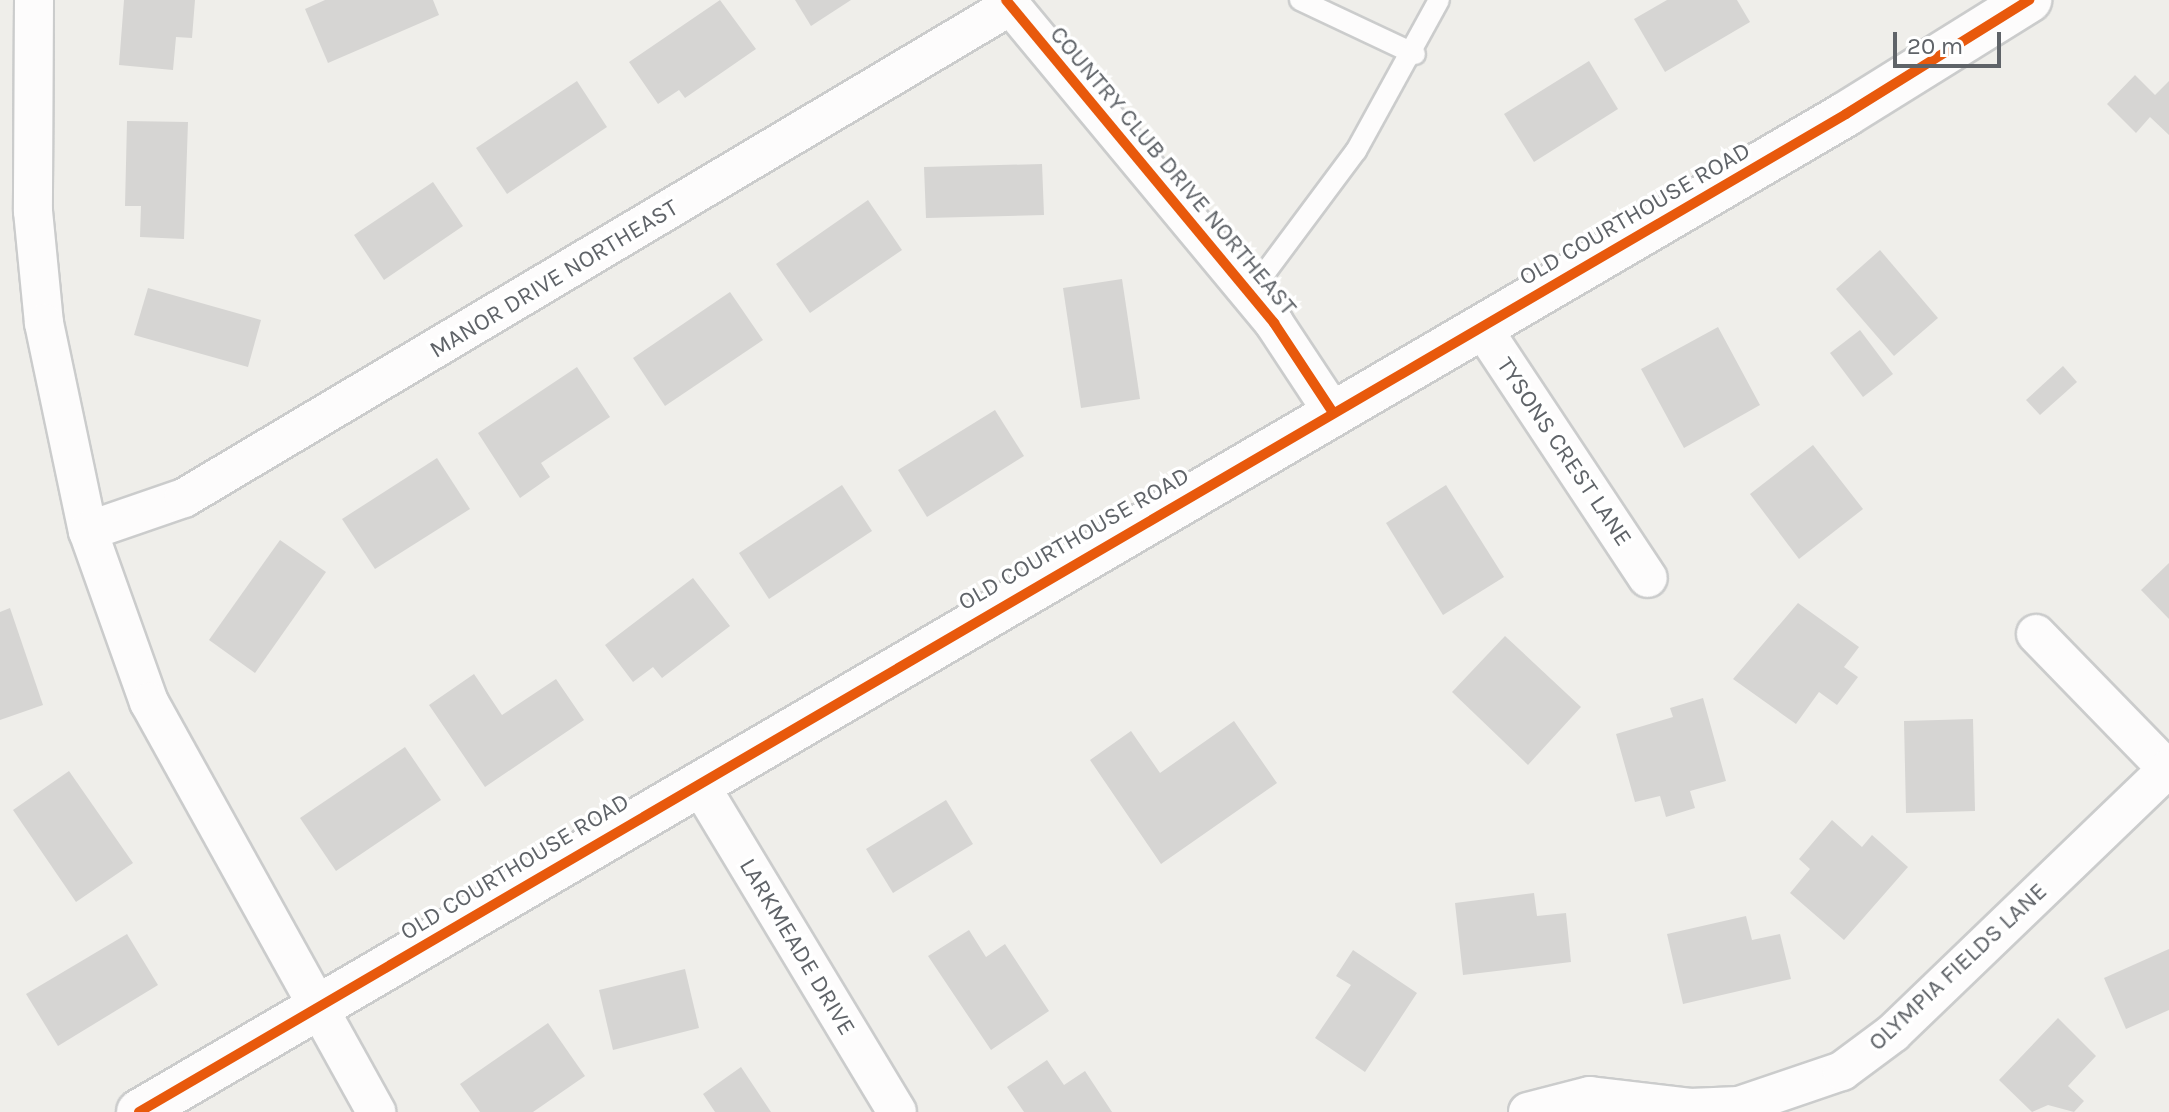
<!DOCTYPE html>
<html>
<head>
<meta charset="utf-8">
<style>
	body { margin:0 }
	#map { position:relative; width:2169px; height:1112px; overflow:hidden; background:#efeeea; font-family:Karla,sans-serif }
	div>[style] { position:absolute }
	.building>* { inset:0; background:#d6d5d3 }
	.roads { filter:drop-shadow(2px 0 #cbcccc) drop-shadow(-2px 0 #cbcccc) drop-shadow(0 2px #cbcccc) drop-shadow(0 -2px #cbcccc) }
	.service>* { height:20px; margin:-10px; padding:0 10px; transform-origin:10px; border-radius:10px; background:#fdfcfc }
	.minor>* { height:38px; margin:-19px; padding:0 19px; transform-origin:19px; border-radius:19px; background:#fdfcfc }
	.tertiary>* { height:44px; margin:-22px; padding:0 22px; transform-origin:22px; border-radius:22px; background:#fdfcfc }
	.cycleway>* { height:10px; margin:-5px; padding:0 5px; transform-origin:5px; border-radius:5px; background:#e8590c }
	span { translate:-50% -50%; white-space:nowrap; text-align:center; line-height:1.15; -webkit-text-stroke:7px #fff; paint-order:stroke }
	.street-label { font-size:24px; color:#5f6368 }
	.scale { position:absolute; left:1893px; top:32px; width:108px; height:36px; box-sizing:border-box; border:4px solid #5f6368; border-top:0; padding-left:10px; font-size:24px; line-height:28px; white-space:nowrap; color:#5f6368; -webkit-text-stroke:6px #fff; paint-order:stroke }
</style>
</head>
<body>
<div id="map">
	<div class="building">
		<i style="clip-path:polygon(124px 0,195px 0,192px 38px,176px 37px,173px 70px,119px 65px)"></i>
		<i style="clip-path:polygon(325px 0,433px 0,439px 15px,328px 63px,305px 9px)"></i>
		<i style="clip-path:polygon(720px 0,756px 49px,685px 98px,679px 90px,658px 104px,629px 62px)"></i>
		<i style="clip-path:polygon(795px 0,851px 0,811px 26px)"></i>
		<i style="clip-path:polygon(1667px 0,1737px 0,1750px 22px,1665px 72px,1634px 19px)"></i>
		<i style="clip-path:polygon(1589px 61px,1618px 109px,1534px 162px,1504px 114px)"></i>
		<i style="clip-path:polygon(2135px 75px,2155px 95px,2169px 81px,2169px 135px,2150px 117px,2136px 133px,2107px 104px)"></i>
		<i style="clip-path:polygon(577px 81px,607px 127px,507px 194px,476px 148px)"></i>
		<i style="clip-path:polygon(127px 121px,188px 122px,184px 239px,140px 237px,141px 206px,125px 206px)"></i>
		<i style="clip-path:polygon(1042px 164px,1044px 215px,926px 218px,924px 167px)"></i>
		<i style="clip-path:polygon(433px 182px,463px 226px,384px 280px,354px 235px)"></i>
		<i style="clip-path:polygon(868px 200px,902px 250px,810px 313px,776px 264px)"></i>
		<i style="clip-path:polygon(1880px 250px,1938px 318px,1894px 356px,1836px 289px)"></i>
		<i style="clip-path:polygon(1122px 279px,1140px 399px,1081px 408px,1063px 288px)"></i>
		<i style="clip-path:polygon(148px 288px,261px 320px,248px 367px,134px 335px)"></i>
		<i style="clip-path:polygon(730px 292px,763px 340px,665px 406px,633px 358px)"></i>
		<i style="clip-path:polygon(1718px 327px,1760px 405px,1684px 448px,1641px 369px)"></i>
		<i style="clip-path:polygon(1860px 330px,1893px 374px,1863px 397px,1830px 353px)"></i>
		<i style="clip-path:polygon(2063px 366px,2077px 382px,2040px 415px,2026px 400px)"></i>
		<i style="clip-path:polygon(577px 367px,610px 417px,541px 463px,550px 477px,520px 498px,478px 433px)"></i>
		<i style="clip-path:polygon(995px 410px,1024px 456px,927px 517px,898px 470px)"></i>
		<i style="clip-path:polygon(1813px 445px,1863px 509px,1799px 559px,1750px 494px)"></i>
		<i style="clip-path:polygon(437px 458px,470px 509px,375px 569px,342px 519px)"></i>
		<i style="clip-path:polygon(842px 485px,872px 531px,769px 599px,739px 553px)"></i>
		<i style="clip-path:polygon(1446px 485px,1504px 577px,1443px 615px,1386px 523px)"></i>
		<i style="clip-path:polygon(280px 540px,326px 572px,255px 673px,209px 640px)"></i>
		<i style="clip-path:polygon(2169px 563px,2169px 619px,2141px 590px)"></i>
		<i style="clip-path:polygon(693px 578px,730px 626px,662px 678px,653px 667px,633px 682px,605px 645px)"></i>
		<i style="clip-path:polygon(1798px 603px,1859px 647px,1844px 667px,1858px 677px,1837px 705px,1819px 692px,1796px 724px,1733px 679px)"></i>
		<i style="clip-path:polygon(10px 608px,43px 705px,0 720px,0 612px)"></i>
		<i style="clip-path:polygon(1505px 636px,1581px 707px,1528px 765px,1452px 692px)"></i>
		<i style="clip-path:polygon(474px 674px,502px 715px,556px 679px,584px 720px,485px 787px,429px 705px)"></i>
		<i style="clip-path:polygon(1703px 698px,1726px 781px,1690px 791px,1695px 808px,1666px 817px,1660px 796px,1635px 802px,1616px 734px,1673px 717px,1670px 708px)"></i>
		<i style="clip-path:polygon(1973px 719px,1975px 811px,1906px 813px,1904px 721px)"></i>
		<i style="clip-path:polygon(1234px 721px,1277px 783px,1161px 864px,1090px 760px,1131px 731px,1160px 773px)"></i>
		<i style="clip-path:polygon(405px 747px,441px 800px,336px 871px,300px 818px)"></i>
		<i style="clip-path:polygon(69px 771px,133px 863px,76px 902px,13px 810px)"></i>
		<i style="clip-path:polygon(946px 800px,973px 844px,893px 893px,866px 849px)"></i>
		<i style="clip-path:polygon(1832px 820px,1862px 847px,1872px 835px,1908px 867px,1844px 940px,1790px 893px,1810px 869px,1799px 859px)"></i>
		<i style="clip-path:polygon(1534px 893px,1537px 916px,1566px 913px,1571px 962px,1463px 975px,1455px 903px)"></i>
		<i style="clip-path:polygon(1746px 916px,1752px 940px,1780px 934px,1791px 979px,1683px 1004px,1667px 934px)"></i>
		<i style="clip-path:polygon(969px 930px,986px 957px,1005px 944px,1049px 1011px,991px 1050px,928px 956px)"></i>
		<i style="clip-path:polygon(127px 934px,158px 985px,58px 1046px,26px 994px)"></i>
		<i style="clip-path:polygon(2169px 949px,2169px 1010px,2126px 1029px,2104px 978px)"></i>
		<i style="clip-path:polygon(1353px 950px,1417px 993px,1365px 1072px,1315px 1038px,1351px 985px,1336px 976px)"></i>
		<i style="clip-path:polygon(685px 969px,699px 1028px,613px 1050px,599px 990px)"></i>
		<i style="clip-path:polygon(2058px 1018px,2096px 1056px,2068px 1086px,2084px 1101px,2074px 1112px,2048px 1105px,2032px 1112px,1999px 1080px)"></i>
		<i style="clip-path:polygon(548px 1023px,585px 1076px,533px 1112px,480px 1112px,460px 1084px)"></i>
		<i style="clip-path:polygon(1047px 1060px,1064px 1085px,1085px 1071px,1112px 1112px,1024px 1112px,1007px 1087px)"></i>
		<i style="clip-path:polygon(741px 1067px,771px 1112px,715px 1112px,703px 1094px)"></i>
	</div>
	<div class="roads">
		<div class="service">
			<i style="left:1300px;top:0;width:127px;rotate:25.2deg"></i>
			<i style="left:1250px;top:293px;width:177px;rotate:-53.3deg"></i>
			<i style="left:1356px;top:151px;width:172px;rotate:-61.2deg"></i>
		</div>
		<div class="minor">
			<i style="left:34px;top:0;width:211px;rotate:90.3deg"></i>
			<i style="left:33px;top:211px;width:113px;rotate:84.4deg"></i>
			<i style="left:44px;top:323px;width:213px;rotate:78.1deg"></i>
			<i style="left:88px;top:531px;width:182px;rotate:70.4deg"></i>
			<i style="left:149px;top:702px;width:469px;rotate:61deg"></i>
			<i style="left:1006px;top:0;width:420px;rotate:50.3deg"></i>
			<i style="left:1274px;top:323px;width:105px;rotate:56.6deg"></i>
			<i style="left:1481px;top:326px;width:302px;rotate:56.5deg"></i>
			<i style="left:88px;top:531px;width:102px;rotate:-19deg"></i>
			<i style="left:184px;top:498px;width:961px;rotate:-30.78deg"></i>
			<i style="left:2036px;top:634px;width:191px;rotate:45.8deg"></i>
			<i style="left:698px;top:782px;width:385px;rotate:58.9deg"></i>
			<i style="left:1528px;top:1112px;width:64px;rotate:-14.5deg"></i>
			<i style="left:1590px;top:1096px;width:101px;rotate:6.8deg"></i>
			<i style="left:1690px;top:1108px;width:49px;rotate:-2.3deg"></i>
			<i style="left:1739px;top:1106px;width:109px;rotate:-18.8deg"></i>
			<i style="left:1842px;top:1071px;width:64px;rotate:-36.7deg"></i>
			<i style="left:1893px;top:1033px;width:380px;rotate:-43.9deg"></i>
		</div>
		<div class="tertiary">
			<i style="left:139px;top:1112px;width:1977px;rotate:-30.31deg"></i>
			<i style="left:1846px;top:114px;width:216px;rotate:-31.9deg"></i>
		</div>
	</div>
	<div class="cycleway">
		<i style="left:1006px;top:0;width:420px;rotate:50.3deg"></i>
		<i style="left:1274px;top:323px;width:105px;rotate:56.6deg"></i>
		<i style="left:139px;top:1112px;width:1977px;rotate:-30.31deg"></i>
		<i style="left:1846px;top:114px;width:216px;rotate:-31.9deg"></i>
	</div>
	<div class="street-label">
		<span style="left:1173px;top:171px;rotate:50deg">COUNTRY CLUB DRIVE NORTHEAST</span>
		<span style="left:1635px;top:214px;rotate:-30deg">OLD COURTHOUSE ROAD</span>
		<span style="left:554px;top:279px;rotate:-31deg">MANOR DRIVE NORTHEAST</span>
		<span style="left:1564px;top:452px;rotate:56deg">TYSONS CREST LANE</span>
		<span style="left:1074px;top:539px;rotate:-30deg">OLD COURTHOUSE ROAD</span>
		<span style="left:515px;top:867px;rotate:-31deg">OLD COURTHOUSE ROAD</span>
		<span style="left:797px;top:947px;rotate:59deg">LARKMEADE DRIVE</span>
		<span style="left:1958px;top:967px;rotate:-43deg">OLYMPIA FIELDS LANE</span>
	</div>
	<div class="scale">20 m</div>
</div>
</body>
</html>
